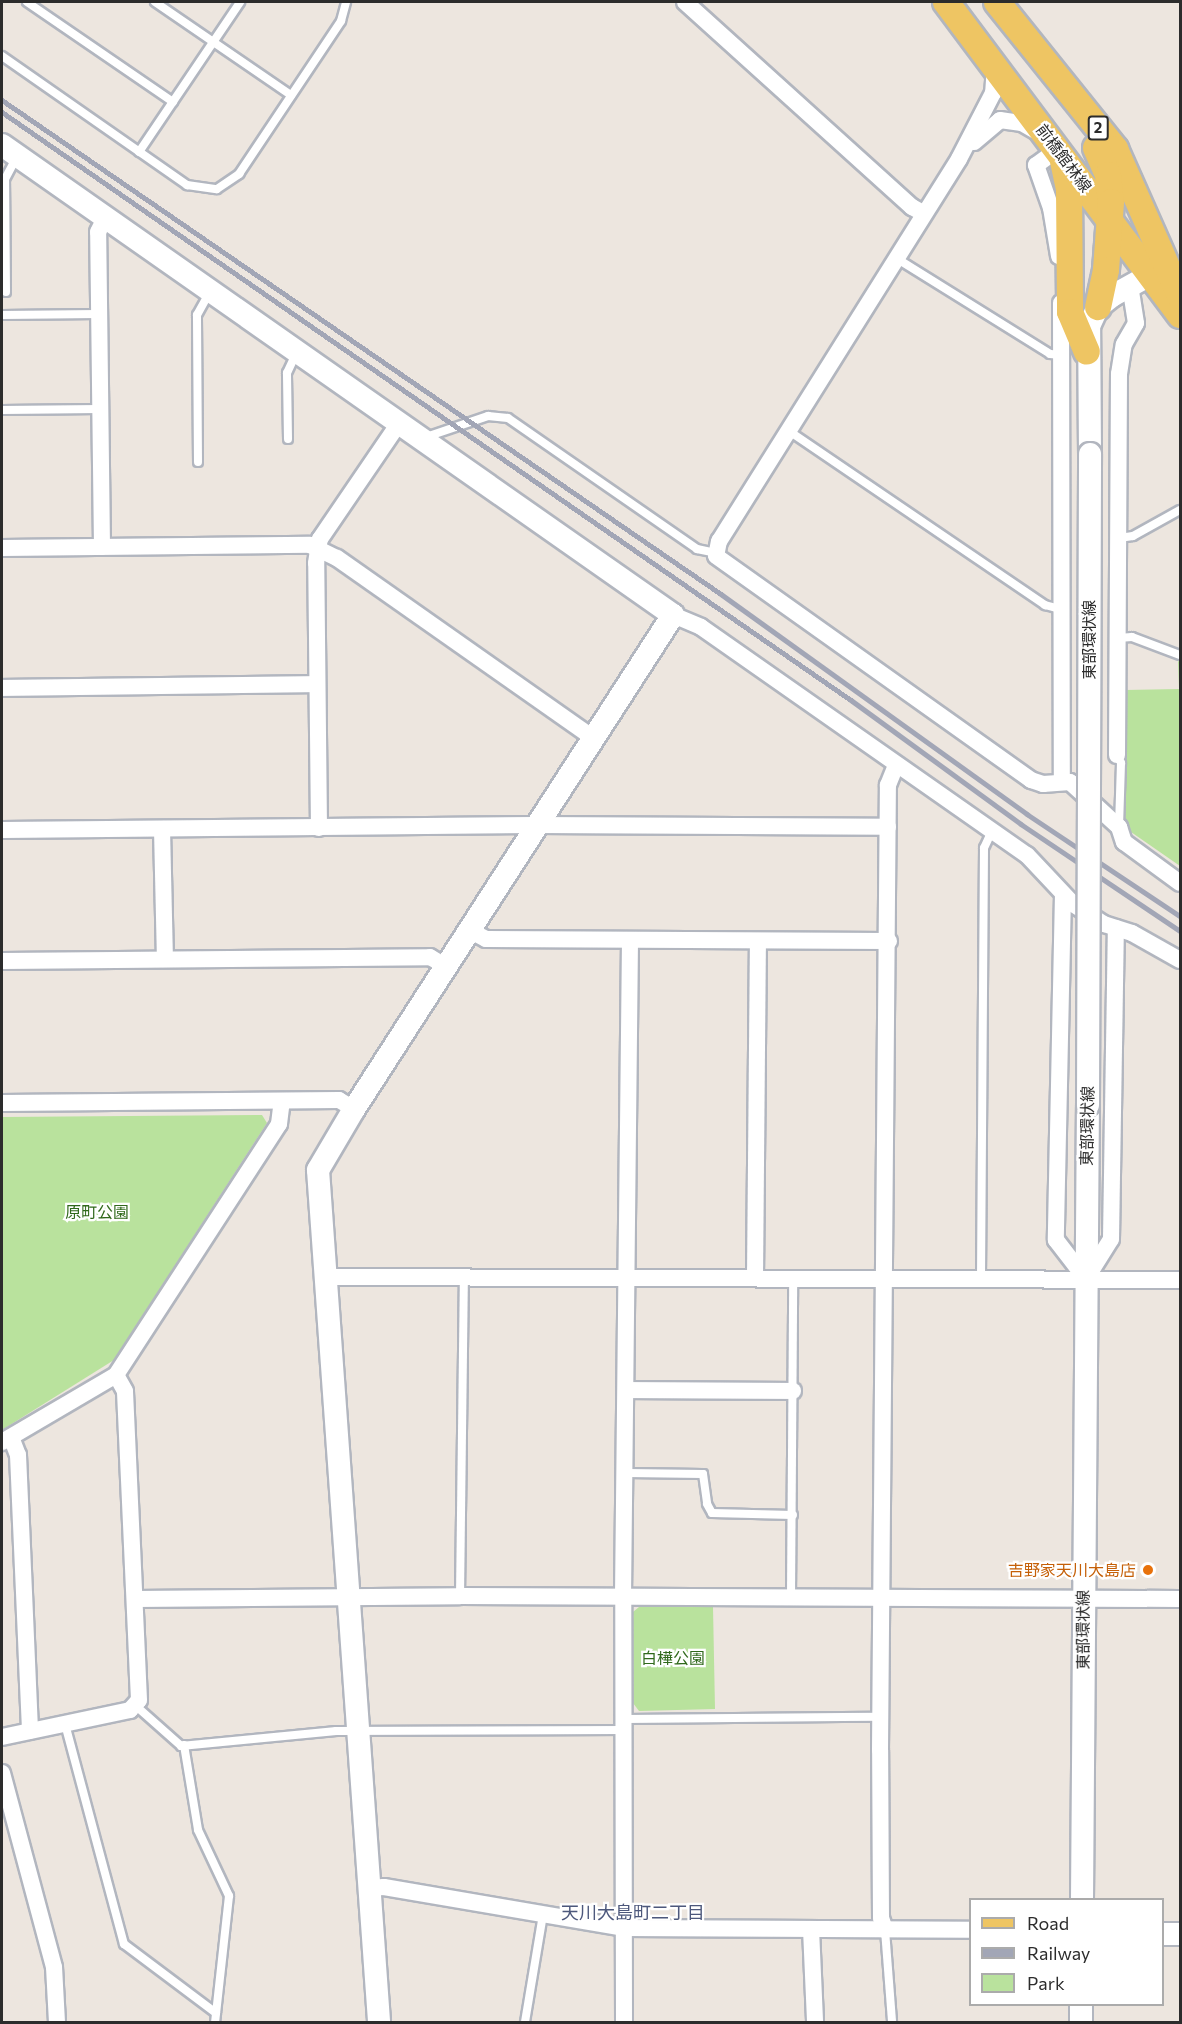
<!DOCTYPE html>
<html>
<head>
<meta charset="utf-8">
<style>
	body { margin:0 }
	#map { position:relative; width:1182px; height:2024px; overflow:hidden; background:#ede6df; font-family:Commissioner,"Noto Sans JP",sans-serif }
	div>[style] { position:absolute }
	.green>* { inset:0; background:#b9e29d }
	.roads { filter:drop-shadow(2px 0 #b2b6bf) drop-shadow(-2px 0 #b2b6bf) drop-shadow(0 2px #b2b6bf) drop-shadow(0 -2px #b2b6bf) }
	.lane>* { height:8px; margin:-4px; padding:0 4px; transform-origin:4px; border-radius:4px; background:#fff }
	.street>* { height:16px; margin:-8px; padding:0 8px; transform-origin:8px; border-radius:8px; background:#fff }
	.secondary>* { height:22px; margin:-11px; padding:0 11px; transform-origin:11px; border-radius:11px; background:#fff }
	.primary>* { height:26px; margin:-13px; padding:0 13px; transform-origin:13px; border-radius:13px; background:#eec563 }
	.rail>* { height:4.5px; margin:-2.25px; padding:0 2.25px; transform-origin:2.25px; border-radius:2.25px; background:#a2a6b6 }
	.bridges { filter:drop-shadow(2px 0 #b2b6bf) drop-shadow(-2px 0 #b2b6bf) drop-shadow(0 2px #b2b6bf) drop-shadow(0 -2px #b2b6bf) }
	.secondary-bridge>* { height:22px; margin:-11px; padding:0 11px; transform-origin:11px; border-radius:11px; background:#fff }
	.dots>* { width:16px; height:16px; translate:-50% -50%; box-sizing:border-box; border:3px solid #fff; border-radius:50% }
	span { translate:-50% -50%; white-space:nowrap; text-align:center; line-height:1.15; -webkit-text-stroke:4.5px #fff; paint-order:stroke }
	.shield-label span { padding:2px 4px; background:#fff; border:2px solid; border-radius:4px; -webkit-text-stroke-width:0 }
	.shield-label { font-size:15px; color:#2c2c2c; font-weight:700 }
	.street-label { font-size:16px; color:#2c2c2c }
	.park-label { font-size:16px; color:#31691c }
	.food-label { font-size:16px; color:#c56008 }
	.right { translate:-100% -50%; text-align:right }
	.neighbourhood-label { font-size:18px; color:#4d587c }
	.frame { position:absolute; inset:0; border:3px solid #2c2c2c; pointer-events:none }
	.legend { position:absolute; left:969px; top:1898px; width:195px; height:108px; box-sizing:border-box; background:#fff; border:2px solid #ababab; margin:0; padding:8px 10px; list-style:none; font-size:18px; color:#2c2c2c }
	.legend li { display:flex; align-items:center; gap:12px; height:30px }
	.legend b { width:30px; border:2px solid #ababab }
</style>
</head>
<body>
<div id="map">
	<div class="green">
		<i style="clip-path:polygon(1178px 661px,1180px 662px,1180px 866px,1131px 832px,1125px 821px,1125px 690px,1179px 689px)"></i>
		<i style="clip-path:polygon(262px 1115px,267px 1123px,114px 1360px,2px 1430px,2px 1117px)"></i>
		<i style="clip-path:polygon(639px 1607px,713px 1607px,715px 1709px,639px 1711px,633px 1703px,633px 1612px)"></i>
	</div>
	<div class="roads">
		<div class="lane">
			<i style="left:27px;top:2px;width:177px;rotate:34.4deg"></i>
			<i style="left:155px;top:2px;width:165px;rotate:34.4deg"></i>
			<i style="left:2px;top:56px;width:226px;rotate:34.9deg"></i>
			<i style="left:187px;top:185px;width:30px;rotate:8deg"></i>
			<i style="left:217px;top:189px;width:27px;rotate:-34deg"></i>
			<i style="left:239px;top:174px;width:184px;rotate:-56.3deg"></i>
			<i style="left:341px;top:21px;width:20px;rotate:-75deg"></i>
			<i style="left:139px;top:152px;width:181px;rotate:-56deg"></i>
			<i style="left:896px;top:258px;width:181px;rotate:31.9deg"></i>
			<i style="left:1050px;top:354px;width:11px;rotate:5deg"></i>
			<i style="left:6px;top:292px;width:113px;rotate:-90.5deg"></i>
			<i style="left:5px;top:179px;width:26px;rotate:-62deg"></i>
			<i style="left:2px;top:315px;width:97px;rotate:-0.6deg"></i>
			<i style="left:2px;top:410px;width:98px;rotate:-0.6deg"></i>
			<i style="left:789px;top:431px;width:310px;rotate:34.2deg"></i>
			<i style="left:1045px;top:605px;width:16px;rotate:15deg"></i>
			<i style="left:423px;top:438px;width:69px;rotate:-18.7deg"></i>
			<i style="left:488px;top:416px;width:20px;rotate:6deg"></i>
			<i style="left:508px;top:418px;width:230px;rotate:34.7deg"></i>
			<i style="left:697px;top:549px;width:19px;rotate:12deg"></i>
			<i style="left:288px;top:439px;width:66px;rotate:-90.9deg"></i>
			<i style="left:287px;top:373px;width:23px;rotate:-65deg"></i>
			<i style="left:198px;top:462px;width:147px;rotate:-90.4deg"></i>
			<i style="left:197px;top:315px;width:25px;rotate:-61deg"></i>
			<i style="left:1119px;top:538px;width:14px;rotate:-8deg"></i>
			<i style="left:1133px;top:536px;width:54px;rotate:-29deg"></i>
			<i style="left:1118px;top:638px;width:14px;rotate:-4deg"></i>
			<i style="left:1132px;top:637px;width:51px;rotate:20.6deg"></i>
			<i style="left:1117px;top:755px;width:9px;rotate:63deg"></i>
			<i style="left:1121px;top:763px;width:63px;rotate:91.8deg"></i>
			<i style="left:981px;top:1278px;width:430px;rotate:-89.6deg"></i>
			<i style="left:984px;top:848px;width:19px;rotate:-65deg"></i>
			<i style="left:627px;top:1473px;width:76px;rotate:0.8deg"></i>
			<i style="left:703px;top:1474px;width:30px;rotate:82deg"></i>
			<i style="left:707px;top:1504px;width:10px;rotate:61deg"></i>
			<i style="left:712px;top:1513px;width:81px;rotate:1.4deg"></i>
			<i style="left:460px;top:1596px;width:319px;rotate:-89.3deg"></i>
			<i style="left:791px;top:1597px;width:319px;rotate:-89.6deg"></i>
			<i style="left:136px;top:1706px;width:60px;rotate:41.6deg"></i>
			<i style="left:181px;top:1746px;width:156px;rotate:-5.5deg"></i>
			<i style="left:336px;top:1731px;width:289px;rotate:-0.2deg"></i>
			<i style="left:626px;top:1719px;width:254px;rotate:-0.5deg"></i>
			<i style="left:65px;top:1724px;width:228px;rotate:75deg"></i>
			<i style="left:124px;top:1944px;width:115px;rotate:36.9deg"></i>
			<i style="left:184px;top:1745px;width:86px;rotate:80.6deg"></i>
			<i style="left:198px;top:1830px;width:73px;rotate:64.8deg"></i>
			<i style="left:229px;top:1896px;width:127px;rotate:96.3deg"></i>
			<i style="left:885px;top:1930px;width:92px;rotate:85.6deg"></i>
			<i style="left:525px;top:2022px;width:109px;rotate:-80.5deg"></i>
		</div>
		<div class="street">
			<i style="left:685px;top:2px;width:306px;rotate:42.1deg"></i>
			<i style="left:912px;top:207px;width:13px;rotate:29deg"></i>
			<i style="left:995px;top:66px;width:27px;rotate:94deg"></i>
			<i style="left:993px;top:93px;width:74px;rotate:117.3deg"></i>
			<i style="left:959px;top:159px;width:451px;rotate:122.1deg"></i>
			<i style="left:719px;top:541px;width:15px;rotate:101deg"></i>
			<i style="left:716px;top:556px;width:387px;rotate:35.4deg"></i>
			<i style="left:1031px;top:780px;width:13px;rotate:18deg"></i>
			<i style="left:1043px;top:784px;width:27px;rotate:-4deg"></i>
			<i style="left:1070px;top:782px;width:67px;rotate:42.6deg"></i>
			<i style="left:1119px;top:827px;width:16px;rotate:72deg"></i>
			<i style="left:1124px;top:842px;width:69px;rotate:36.2deg"></i>
			<i style="left:974px;top:142px;width:34px;rotate:-40deg"></i>
			<i style="left:1000px;top:120px;width:22px;rotate:8deg"></i>
			<i style="left:1022px;top:123px;width:20px;rotate:30deg"></i>
			<i style="left:1057px;top:150px;width:26px;rotate:144deg"></i>
			<i style="left:1036px;top:165px;width:46px;rotate:70.8deg"></i>
			<i style="left:1051px;top:208px;width:49px;rotate:80.5deg"></i>
			<i style="left:1061px;top:303px;width:478px;rotate:89.9deg"></i>
			<i style="left:102px;top:547px;width:315px;rotate:-90.7deg"></i>
			<i style="left:98px;top:232px;width:18px;rotate:-63deg"></i>
			<i style="left:2px;top:548px;width:308px;rotate:-0.6deg"></i>
			<i style="left:310px;top:545px;width:30px;rotate:26deg"></i>
			<i style="left:337px;top:558px;width:313px;rotate:35.1deg"></i>
			<i style="left:673px;top:615px;width:30px;rotate:23deg"></i>
			<i style="left:701px;top:627px;width:398px;rotate:35deg"></i>
			<i style="left:1027px;top:855px;width:67px;rotate:46.8deg"></i>
			<i style="left:1073px;top:904px;width:37px;rotate:33deg"></i>
			<i style="left:1104px;top:924px;width:29px;rotate:18deg"></i>
			<i style="left:1132px;top:933px;width:55px;rotate:29.4deg"></i>
			<i style="left:2px;top:688px;width:314px;rotate:-0.7deg"></i>
			<i style="left:1117px;top:755px;width:381px;rotate:-89.7deg"></i>
			<i style="left:1119px;top:374px;width:30px;rotate:-81deg"></i>
			<i style="left:1124px;top:344px;width:24px;rotate:-60deg"></i>
			<i style="left:1136px;top:323px;width:38px;rotate:-99deg"></i>
			<i style="left:319px;top:828px;width:265px;rotate:-90.6deg"></i>
			<i style="left:316px;top:563px;width:24px;rotate:-81deg"></i>
			<i style="left:320px;top:539px;width:140px;rotate:-55.7deg"></i>
			<i style="left:162px;top:829px;width:130px;rotate:88.7deg"></i>
			<i style="left:2px;top:830px;width:533px;rotate:-0.54deg"></i>
			<i style="left:535px;top:825px;width:353px;rotate:0.3deg"></i>
			<i style="left:1063px;top:894px;width:346px;rotate:91.2deg"></i>
			<i style="left:1056px;top:1240px;width:49px;rotate:52.4deg"></i>
			<i style="left:1086px;top:1279px;width:47px;rotate:-58deg"></i>
			<i style="left:1111px;top:1239px;width:311px;rotate:-89.1deg"></i>
			<i style="left:469px;top:930px;width:19px;rotate:28deg"></i>
			<i style="left:486px;top:939px;width:403px;rotate:0.3deg"></i>
			<i style="left:2px;top:961px;width:428px;rotate:-0.5deg"></i>
			<i style="left:430px;top:957px;width:17px;rotate:31deg"></i>
			<i style="left:2px;top:1103px;width:337px;rotate:-0.5deg"></i>
			<i style="left:339px;top:1100px;width:17px;rotate:31deg"></i>
			<i style="left:326px;top:1277px;width:854px;rotate:0.2deg"></i>
			<i style="left:755px;top:1277px;width:335px;rotate:-89.5deg"></i>
			<i style="left:627px;top:1390px;width:166px;rotate:0.3deg"></i>
			<i style="left:11px;top:1437px;width:19px;rotate:69deg"></i>
			<i style="left:18px;top:1455px;width:276px;rotate:87.5deg"></i>
			<i style="left:2px;top:1442px;width:132px;rotate:-30.4deg"></i>
			<i style="left:116px;top:1375px;width:299px;rotate:-57deg"></i>
			<i style="left:279px;top:1124px;width:23px;rotate:-83deg"></i>
			<i style="left:135px;top:1599px;width:325px;rotate:-0.5deg"></i>
			<i style="left:460px;top:1596px;width:720px;rotate:0.24deg"></i>
			<i style="left:2px;top:1737px;width:131px;rotate:-11.9deg"></i>
			<i style="left:130px;top:1710px;width:13px;rotate:-48deg"></i>
			<i style="left:139px;top:1700px;width:309px;rotate:-92.6deg"></i>
			<i style="left:125px;top:1391px;width:18px;rotate:-119deg"></i>
			<i style="left:2px;top:1773px;width:201px;rotate:75deg"></i>
			<i style="left:54px;top:1967px;width:55px;rotate:86.9deg"></i>
			<i style="left:370px;top:1888px;width:14px;rotate:-4deg"></i>
			<i style="left:384px;top:1887px;width:243px;rotate:9.7deg"></i>
			<i style="left:624px;top:1928px;width:346px;rotate:0.3deg"></i>
			<i style="left:811px;top:1929px;width:93px;rotate:87.5deg"></i>
			<i style="left:885px;top:1930px;width:13px;rotate:-108deg"></i>
			<i style="left:881px;top:1918px;width:168px;rotate:-90.3deg"></i>
			<i style="left:880px;top:1750px;width:965px;rotate:-89.53deg"></i>
			<i style="left:888px;top:785px;width:22px;rotate:-68deg"></i>
			<i style="left:624px;top:2022px;width:425px;rotate:-90.1deg"></i>
			<i style="left:623px;top:1597px;width:657px;rotate:-89.39deg"></i>
		</div>
		<div class="secondary">
			<i style="left:2px;top:145px;width:819px;rotate:35.01deg"></i>
			<i style="left:673px;top:615px;width:588px;rotate:122.85deg"></i>
			<i style="left:354px;top:1109px;width:71px;rotate:120.5deg"></i>
			<i style="left:318px;top:1170px;width:854px;rotate:85.9deg"></i>
			<i style="left:1090px;top:454px;width:128px;rotate:-90.4deg"></i>
			<i style="left:1089px;top:326px;width:21px;rotate:-65deg"></i>
			<i style="left:1098px;top:307px;width:18px;rotate:-38deg"></i>
			<i style="left:1112px;top:296px;width:41px;rotate:-29.1deg"></i>
			<i style="left:1148px;top:276px;width:18px;rotate:-9deg"></i>
			<i style="left:1082px;top:1900px;width:795px;rotate:-89.57deg"></i>
			<i style="left:1162px;top:1934px;width:18px"></i>
			<i style="left:1081px;top:2022px;width:18px;rotate:-90deg"></i>
		</div>
		<div class="primary">
			<i style="left:946px;top:2px;width:391px;rotate:53.2deg"></i>
			<i style="left:997px;top:2px;width:189px;rotate:51.2deg"></i>
			<i style="left:1115px;top:149px;width:161px;rotate:66.1deg"></i>
			<i style="left:1096px;top:148px;width:30px;rotate:66deg"></i>
			<i style="left:1108px;top:175px;width:27px;rotate:84deg"></i>
			<i style="left:1111px;top:202px;width:68px;rotate:94.2deg"></i>
			<i style="left:1106px;top:270px;width:38px;rotate:102deg"></i>
			<i style="left:1063px;top:161px;width:29px;rotate:78deg"></i>
			<i style="left:1069px;top:189px;width:123px;rotate:89.5deg"></i>
			<i style="left:1070px;top:312px;width:43px;rotate:67deg"></i>
		</div>
	</div>
	<div class="rail">
		<i style="left:2px;top:100px;width:872px;rotate:34.49deg"></i>
		<i style="left:721px;top:594px;width:377px;rotate:35.7deg"></i>
		<i style="left:1027px;top:814px;width:184px;rotate:33.7deg"></i>
		<i style="left:2px;top:112px;width:1033px;rotate:34.71deg"></i>
		<i style="left:851px;top:700px;width:210px;rotate:36.1deg"></i>
		<i style="left:1021px;top:824px;width:192px;rotate:33.9deg"></i>
	</div>
	<div class="bridges">
		<div class="secondary-bridge">
			<i style="left:1088px;top:1105px;width:651px;rotate:-89.82deg"></i>
		</div>
	</div>
	<div class="dots">
		<i style="left:1148px;top:1570px;background:#e8710a"></i>
	</div>
	<div class="shield-label">
		<span style="left:1098px;top:128px">2</span>
	</div>
	<div class="street-label">
		<span style="left:1064px;top:158px;rotate:53deg">前橋館林線</span>
		<span style="left:1089px;top:640px;rotate:-90deg">東部環状線</span>
		<span style="left:1087px;top:1126px;rotate:-89deg">東部環状線</span>
		<span style="left:1083px;top:1630px;rotate:-90deg">東部環状線</span>
	</div>
	<div class="park-label">
		<span style="left:97px;top:1212px">原町公園</span>
		<span style="left:673px;top:1658px">白樺公園</span>
	</div>
	<div class="food-label">
		<span class="right" style="left:1136px;top:1570px">吉野家天川大島店</span>
	</div>
	<div class="neighbourhood-label">
		<span style="left:633px;top:1912px">天川大島町二丁目</span>
	</div>
	<div class="frame"></div>
	<ul class="legend">
	<li><b style="height:8px;background:#eec563"></b>Road</li>
	<li><b style="height:8px;background:#a2a6b6"></b>Railway</li>
	<li><b style="height:16px;background:#b9e29d"></b>Park</li>
	</ul>
</div>
</body>
</html>
